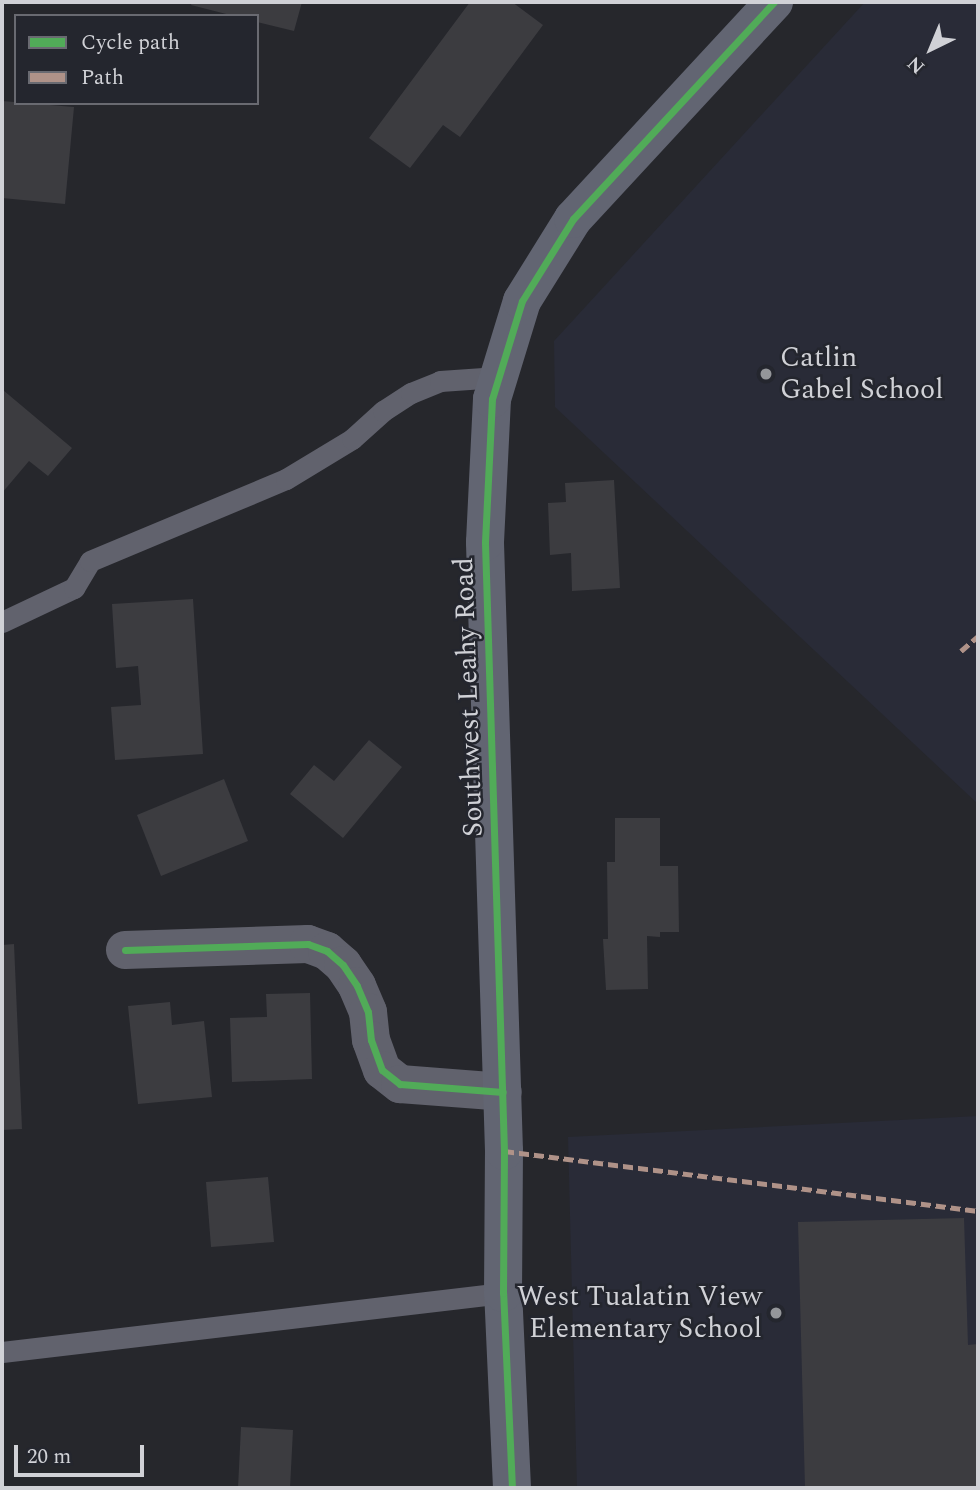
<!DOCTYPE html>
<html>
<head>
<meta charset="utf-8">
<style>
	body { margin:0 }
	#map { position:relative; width:980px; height:1490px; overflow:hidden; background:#26272c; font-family:Spectral,serif }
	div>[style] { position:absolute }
	.built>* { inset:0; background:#292b37 }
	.building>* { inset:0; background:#3c3c40 }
	.lane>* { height:21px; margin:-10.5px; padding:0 10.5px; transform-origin:10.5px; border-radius:10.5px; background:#61626d }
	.street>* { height:38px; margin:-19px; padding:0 19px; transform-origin:19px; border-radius:19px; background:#61626d }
	.secondary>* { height:38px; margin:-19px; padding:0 19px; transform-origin:19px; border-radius:19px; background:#626572 }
	.quiet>* { height:5px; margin-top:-2.5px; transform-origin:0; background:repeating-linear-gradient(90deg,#af9288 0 10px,transparent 0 15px) }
	.cycleway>* { height:7px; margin:-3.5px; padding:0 3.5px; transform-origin:3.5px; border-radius:3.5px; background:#51ab58 }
	.dots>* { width:19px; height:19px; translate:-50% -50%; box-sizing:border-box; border:4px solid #24262e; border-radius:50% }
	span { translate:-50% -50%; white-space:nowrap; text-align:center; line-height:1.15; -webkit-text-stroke:5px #24262e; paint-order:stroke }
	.poi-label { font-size:28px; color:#d0d1d6 }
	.left { translate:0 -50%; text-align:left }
	.right { translate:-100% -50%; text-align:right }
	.street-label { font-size:28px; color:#d0d1d6 }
	.frame { position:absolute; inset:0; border:4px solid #d0d1d6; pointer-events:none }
	.legend { position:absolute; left:14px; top:14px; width:245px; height:91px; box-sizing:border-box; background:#24262e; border:2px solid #696a71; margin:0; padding:9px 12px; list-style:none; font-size:21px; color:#d0d1d6 }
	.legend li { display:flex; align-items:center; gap:14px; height:35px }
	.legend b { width:35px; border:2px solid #696a71 }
	.north { position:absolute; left:896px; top:14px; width:70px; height:70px; -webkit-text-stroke:5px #24262e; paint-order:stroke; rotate:223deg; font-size:19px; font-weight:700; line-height:28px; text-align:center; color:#d0d1d6 }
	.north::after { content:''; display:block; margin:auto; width:24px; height:32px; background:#d0d1d6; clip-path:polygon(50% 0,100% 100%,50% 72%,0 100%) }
	.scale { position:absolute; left:14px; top:1445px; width:130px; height:32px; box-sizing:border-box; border:4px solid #d0d1d6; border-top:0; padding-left:9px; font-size:21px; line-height:24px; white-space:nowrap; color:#d0d1d6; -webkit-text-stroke:5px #24262e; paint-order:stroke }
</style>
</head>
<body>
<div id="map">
	<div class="built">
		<i style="clip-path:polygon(865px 2px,978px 2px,978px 804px,555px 407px,554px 341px)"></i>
		<i style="clip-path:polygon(978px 1116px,978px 1488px,577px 1488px,568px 1137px)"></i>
	</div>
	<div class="building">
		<i style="clip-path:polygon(192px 2px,302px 2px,294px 31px,257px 22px,257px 16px,234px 16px,191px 5px)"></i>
		<i style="clip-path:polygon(470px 2px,512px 2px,543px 25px,460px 137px,443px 125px,410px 168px,369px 138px)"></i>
		<i style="clip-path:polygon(2px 101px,74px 107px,65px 204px,2px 198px)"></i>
		<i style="clip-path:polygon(3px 390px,72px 448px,48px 476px,29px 461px,2px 493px)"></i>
		<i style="clip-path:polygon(614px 480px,620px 588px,572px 591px,571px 553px,550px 555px,548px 503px,566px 502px,565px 483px)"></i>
		<i style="clip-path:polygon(193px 599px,203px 754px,115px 760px,111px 707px,141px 705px,138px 666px,116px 668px,112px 604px)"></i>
		<i style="clip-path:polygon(369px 740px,402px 767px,343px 838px,290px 794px,314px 765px,334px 781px)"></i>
		<i style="clip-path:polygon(224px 779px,248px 841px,161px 876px,137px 815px)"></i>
		<i style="clip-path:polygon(615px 818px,660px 818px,660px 866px,678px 866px,679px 932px,660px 932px,660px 937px,647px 936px,648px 989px,606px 990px,603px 939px,608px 939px,607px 862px,615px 862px)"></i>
		<i style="clip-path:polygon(14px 944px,22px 1129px,2px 1130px,2px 945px)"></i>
		<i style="clip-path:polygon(310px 993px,312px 1079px,232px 1082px,230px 1018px,267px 1017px,266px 994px)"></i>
		<i style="clip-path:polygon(170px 1002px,172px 1025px,204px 1021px,212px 1097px,138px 1104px,128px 1006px)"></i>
		<i style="clip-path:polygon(268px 1177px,274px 1242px,211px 1247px,206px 1182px)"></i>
		<i style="clip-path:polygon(964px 1218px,968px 1345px,978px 1344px,978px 1488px,805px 1488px,798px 1222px)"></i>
		<i style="clip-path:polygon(241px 1427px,293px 1430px,290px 1488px,238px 1488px)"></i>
	</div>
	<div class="lane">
		<i style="left:2px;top:622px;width:80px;rotate:-25.3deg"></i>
		<i style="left:74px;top:588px;width:31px;rotate:-59deg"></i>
		<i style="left:90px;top:561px;width:212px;rotate:-22.7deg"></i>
		<i style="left:286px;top:479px;width:77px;rotate:-31.2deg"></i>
		<i style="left:352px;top:439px;width:42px;rotate:-42.1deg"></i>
		<i style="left:383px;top:411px;width:33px;rotate:-33deg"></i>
		<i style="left:411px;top:393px;width:31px;rotate:-22deg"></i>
		<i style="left:440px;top:381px;width:58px;rotate:-3.9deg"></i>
		<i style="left:2px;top:1352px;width:504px;rotate:-6.72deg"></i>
	</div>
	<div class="street">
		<i style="left:125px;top:950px;width:183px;rotate:-1.9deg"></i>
		<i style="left:308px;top:944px;width:20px;rotate:20deg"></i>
		<i style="left:327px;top:951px;width:21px;rotate:41deg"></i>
		<i style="left:343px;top:965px;width:25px;rotate:56deg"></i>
		<i style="left:357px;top:986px;width:28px;rotate:67deg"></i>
		<i style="left:368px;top:1012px;width:28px;rotate:84deg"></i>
		<i style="left:371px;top:1040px;width:32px;rotate:70deg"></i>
		<i style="left:382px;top:1070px;width:23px;rotate:38deg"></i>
		<i style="left:400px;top:1084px;width:103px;rotate:4.4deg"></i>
	</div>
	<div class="secondary">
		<i style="left:512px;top:1488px;width:195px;rotate:-92.6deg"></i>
		<i style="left:503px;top:1293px;width:142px;rotate:-89.6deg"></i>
		<i style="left:504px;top:1151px;width:609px;rotate:-91.79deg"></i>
		<i style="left:485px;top:542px;width:143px;rotate:-87.2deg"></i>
		<i style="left:492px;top:399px;width:102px;rotate:-73deg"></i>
		<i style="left:522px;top:301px;width:97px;rotate:-58.1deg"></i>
		<i style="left:573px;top:219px;width:296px;rotate:-47.2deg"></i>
	</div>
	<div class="quiet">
		<i style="left:961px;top:651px;width:23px;rotate:-41deg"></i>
		<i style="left:504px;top:1151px;width:478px;rotate:7.2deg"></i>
	</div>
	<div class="cycleway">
		<i style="left:125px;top:950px;width:183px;rotate:-1.9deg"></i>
		<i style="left:308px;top:944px;width:20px;rotate:20deg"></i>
		<i style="left:327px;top:951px;width:21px;rotate:41deg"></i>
		<i style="left:343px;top:965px;width:25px;rotate:56deg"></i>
		<i style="left:357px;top:986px;width:28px;rotate:67deg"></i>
		<i style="left:368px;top:1012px;width:28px;rotate:84deg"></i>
		<i style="left:371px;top:1040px;width:32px;rotate:70deg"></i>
		<i style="left:382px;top:1070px;width:23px;rotate:38deg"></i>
		<i style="left:400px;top:1084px;width:103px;rotate:4.4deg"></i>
		<i style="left:512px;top:1488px;width:195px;rotate:-92.6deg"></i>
		<i style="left:503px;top:1293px;width:142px;rotate:-89.6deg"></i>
		<i style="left:504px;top:1151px;width:609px;rotate:-91.79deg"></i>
		<i style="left:485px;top:542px;width:143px;rotate:-87.2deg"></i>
		<i style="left:492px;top:399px;width:102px;rotate:-73deg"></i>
		<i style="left:522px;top:301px;width:97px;rotate:-58.1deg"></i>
		<i style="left:573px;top:219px;width:296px;rotate:-47.2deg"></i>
	</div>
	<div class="dots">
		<i style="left:766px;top:374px;background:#94969a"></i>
		<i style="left:776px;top:1313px;background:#94969a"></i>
	</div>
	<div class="poi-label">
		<span class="left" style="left:780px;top:374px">Catlin<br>Gabel School</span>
		<span class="right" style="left:762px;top:1313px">West Tualatin View<br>Elementary School</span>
	</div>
	<div class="street-label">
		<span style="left:469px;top:697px;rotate:-92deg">Southwest Leahy Road</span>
	</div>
	<div class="frame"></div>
	<ul class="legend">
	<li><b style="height:9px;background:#51ab58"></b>Cycle path</li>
	<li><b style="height:9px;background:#af9288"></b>Path</li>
	</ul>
	<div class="north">N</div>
	<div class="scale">20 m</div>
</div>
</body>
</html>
